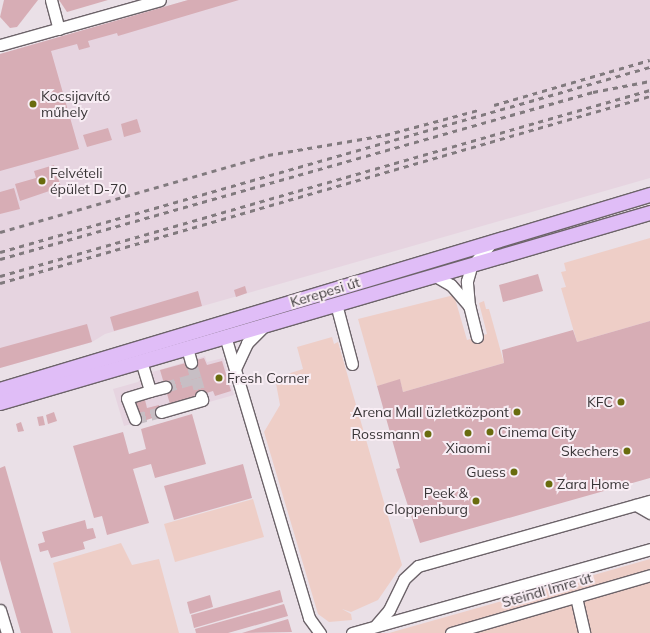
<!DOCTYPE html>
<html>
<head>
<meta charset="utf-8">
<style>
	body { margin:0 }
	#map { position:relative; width:650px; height:633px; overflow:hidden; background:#eae0e7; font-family:Mulish,sans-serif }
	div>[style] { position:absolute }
	.built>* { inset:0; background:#e6d4e0 }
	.green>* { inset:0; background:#eecec7 }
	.building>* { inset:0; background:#d7adb5 }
	.minor-tunnel>* { height:11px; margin-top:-5.5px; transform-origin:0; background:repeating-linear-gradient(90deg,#c7bec4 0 11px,transparent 0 16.5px) }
	.roads { filter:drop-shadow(1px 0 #6c6369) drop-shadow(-1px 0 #6c6369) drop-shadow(0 1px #6c6369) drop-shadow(0 -1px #6c6369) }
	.minor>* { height:11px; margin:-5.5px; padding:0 5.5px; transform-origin:5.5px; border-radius:5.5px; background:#fff }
	.major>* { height:14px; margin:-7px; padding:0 7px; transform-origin:7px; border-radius:7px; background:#e0bdf7 }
	.rail>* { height:2.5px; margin-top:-1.25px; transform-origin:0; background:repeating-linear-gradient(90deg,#817a7e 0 5px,transparent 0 10px) }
	.dots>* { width:11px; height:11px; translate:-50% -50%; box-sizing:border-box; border:2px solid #f8edf4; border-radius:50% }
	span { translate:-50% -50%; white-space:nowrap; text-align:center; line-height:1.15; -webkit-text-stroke:4px #f8edf4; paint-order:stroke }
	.poi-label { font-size:14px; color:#393537 }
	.left { translate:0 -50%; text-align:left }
	.right { translate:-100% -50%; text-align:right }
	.street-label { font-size:14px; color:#393537 }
</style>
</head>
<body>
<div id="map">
	<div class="built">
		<i style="clip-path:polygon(188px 0,650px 0,650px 178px,105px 334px,92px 342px,0 368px,0 54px)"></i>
		<i style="clip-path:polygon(205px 356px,207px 362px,223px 358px,234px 395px,124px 426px,113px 389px,138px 382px,146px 374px)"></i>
	</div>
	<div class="green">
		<i style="clip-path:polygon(650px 238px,650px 321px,577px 342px,561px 288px,566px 287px,561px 272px,566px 271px,564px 263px)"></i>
		<i style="clip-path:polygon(444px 261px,446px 268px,345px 295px,391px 277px)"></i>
		<i style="clip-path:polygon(454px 295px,467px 340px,487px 334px,479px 303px,484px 301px,486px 309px,489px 309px,504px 363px,403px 392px,400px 380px,377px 386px,358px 319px)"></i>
		<i style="clip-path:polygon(332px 337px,334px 344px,338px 342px,402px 565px,378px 600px,351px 612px,342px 609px,351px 614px,352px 620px,329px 622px,318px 614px,264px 432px,280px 405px,275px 378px,303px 369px,297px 347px)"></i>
		<i style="clip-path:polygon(253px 499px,264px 537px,175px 562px,164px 524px)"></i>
		<i style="clip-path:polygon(121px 543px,132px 565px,159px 559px,179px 633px,71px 633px,53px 563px)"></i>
		<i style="clip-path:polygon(650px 559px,650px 633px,389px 633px)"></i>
	</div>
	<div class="building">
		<i style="clip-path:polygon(4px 0,38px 0,17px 27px,10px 28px,0 17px)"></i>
		<i style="clip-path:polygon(59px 0,108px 0,67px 12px)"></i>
		<i style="clip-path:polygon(188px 0,239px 0,118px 36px,117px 33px,88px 41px,90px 47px,79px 50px,77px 44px,51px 51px,79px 149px,0 171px,0 54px)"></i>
		<i style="clip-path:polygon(137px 119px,141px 132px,124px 137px,121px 124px)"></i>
		<i style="clip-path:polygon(108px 128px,112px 140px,87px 147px,83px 135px)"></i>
		<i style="clip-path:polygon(54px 165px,61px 187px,20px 201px,15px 184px,36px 178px,34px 171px)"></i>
		<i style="clip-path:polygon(14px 188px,20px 209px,0 214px,0 192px)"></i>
		<i style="clip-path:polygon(538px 274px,543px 291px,503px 302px,499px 285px)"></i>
		<i style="clip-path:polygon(245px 286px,247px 293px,236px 297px,234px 290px)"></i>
		<i style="clip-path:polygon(198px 291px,202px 306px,114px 331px,110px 317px)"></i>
		<i style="clip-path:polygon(650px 321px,650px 478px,420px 543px,396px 469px,400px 468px,377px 386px,400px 379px,403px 392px,504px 363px,502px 350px,573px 330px,577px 342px)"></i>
		<i style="clip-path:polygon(87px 324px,92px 342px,0 368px,0 348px)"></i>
		<i style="clip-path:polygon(204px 358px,207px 365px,222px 361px,231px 391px,215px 396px,213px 391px,170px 404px,160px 370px)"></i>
		<i style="clip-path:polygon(145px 400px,147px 408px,159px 405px,162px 415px,137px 423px,132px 404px)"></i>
		<i style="clip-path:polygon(54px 412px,57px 421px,48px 424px,46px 415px)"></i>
		<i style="clip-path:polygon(192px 414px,206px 464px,155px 478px,151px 464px,133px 469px,149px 523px,107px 535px,102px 516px,94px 518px,73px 446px,123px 432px,129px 454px,146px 449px,141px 429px)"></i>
		<i style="clip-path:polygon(43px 416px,45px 425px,39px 426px,37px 417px)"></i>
		<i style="clip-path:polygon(21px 422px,24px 431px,18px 432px,16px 424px)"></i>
		<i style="clip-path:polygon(243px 464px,252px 498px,174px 520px,164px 486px)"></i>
		<i style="clip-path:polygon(5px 466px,53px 633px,21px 633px,0 560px,0 468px)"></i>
		<i style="clip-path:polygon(85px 520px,87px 529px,93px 528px,96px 538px,83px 542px,85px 549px,51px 558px,48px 550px,40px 552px,38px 544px,45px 542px,42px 532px)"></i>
		<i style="clip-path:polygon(280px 590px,283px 602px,194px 628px,191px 615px)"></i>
		<i style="clip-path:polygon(210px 595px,213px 607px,190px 614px,187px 602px)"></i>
		<i style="clip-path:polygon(284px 604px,288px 616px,228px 633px,196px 633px,195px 629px)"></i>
		<i style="clip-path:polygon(288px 619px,292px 632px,242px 633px)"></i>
	</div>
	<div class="minor-tunnel">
		<i style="left:196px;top:378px;width:19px;rotate:74deg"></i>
		<i style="left:165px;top:387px;width:32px;rotate:-16deg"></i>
		<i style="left:196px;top:378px;width:17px;rotate:-107deg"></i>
		<i style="left:135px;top:419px;width:27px;rotate:-15deg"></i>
	</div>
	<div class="roads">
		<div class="minor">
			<i style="left:51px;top:0;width:30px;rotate:75deg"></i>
			<i style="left:0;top:45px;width:166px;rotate:-15.7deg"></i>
			<i style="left:437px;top:277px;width:16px;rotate:30deg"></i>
			<i style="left:451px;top:285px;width:28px;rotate:49deg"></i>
			<i style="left:336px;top:304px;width:62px;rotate:75.1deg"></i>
			<i style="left:225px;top:336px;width:294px;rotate:73.4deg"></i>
			<i style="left:309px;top:618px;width:19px;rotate:54deg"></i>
			<i style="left:477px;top:337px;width:32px;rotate:-104deg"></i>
			<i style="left:469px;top:306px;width:25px;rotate:-95deg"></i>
			<i style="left:467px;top:281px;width:15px;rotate:-74deg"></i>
			<i style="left:471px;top:267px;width:31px;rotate:-50deg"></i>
			<i style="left:187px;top:348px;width:15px;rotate:74deg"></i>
			<i style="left:141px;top:361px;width:31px;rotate:73deg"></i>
			<i style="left:150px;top:391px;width:16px;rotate:-15deg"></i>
			<i style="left:235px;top:369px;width:29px;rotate:-65deg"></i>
			<i style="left:247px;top:343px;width:23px;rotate:-45deg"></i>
			<i style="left:161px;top:412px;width:43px;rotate:-16.3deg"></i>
			<i style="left:202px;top:400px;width:4px;rotate:-104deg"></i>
			<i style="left:135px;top:419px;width:22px;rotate:-111deg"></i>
			<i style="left:127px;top:398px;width:24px;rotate:-17deg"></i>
			<i style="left:636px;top:505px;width:16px;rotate:30deg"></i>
			<i style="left:576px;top:597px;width:37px;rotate:77deg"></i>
			<i style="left:0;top:610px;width:24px;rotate:73deg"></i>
			<i style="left:376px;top:625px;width:20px;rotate:-49deg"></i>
			<i style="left:389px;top:610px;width:34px;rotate:-64deg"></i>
			<i style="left:404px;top:579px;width:19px;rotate:-43deg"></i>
			<i style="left:418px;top:566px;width:241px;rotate:-15.7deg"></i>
			<i style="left:352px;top:633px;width:310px;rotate:-15.7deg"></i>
			<i style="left:451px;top:633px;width:207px;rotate:-16.2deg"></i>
		</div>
		<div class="major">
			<i style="left:0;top:390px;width:679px;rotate:-16.7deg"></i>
			<i style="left:0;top:403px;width:677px;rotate:-16.29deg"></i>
		</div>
	</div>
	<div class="rail">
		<i style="left:494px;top:105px;width:162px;rotate:-16.1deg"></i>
		<i style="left:0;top:232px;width:279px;rotate:-16deg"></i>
		<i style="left:268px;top:155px;width:119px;rotate:-9.7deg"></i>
		<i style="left:385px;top:135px;width:96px;rotate:-15deg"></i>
		<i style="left:0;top:252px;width:676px;rotate:-15.89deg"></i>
		<i style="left:0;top:259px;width:616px;rotate:-15.73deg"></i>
		<i style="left:593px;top:92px;width:58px;rotate:-10.9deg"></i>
		<i style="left:0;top:276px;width:676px;rotate:-15.97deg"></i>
		<i style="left:0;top:283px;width:676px;rotate:-16.05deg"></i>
	</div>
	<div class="dots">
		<i style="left:33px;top:104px;background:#696c0e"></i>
		<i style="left:42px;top:181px;background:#696c0e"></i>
		<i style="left:219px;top:378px;background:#696c0e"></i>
		<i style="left:621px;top:402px;background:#696c0e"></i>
		<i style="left:517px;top:412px;background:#696c0e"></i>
		<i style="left:490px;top:432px;background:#696c0e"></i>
		<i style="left:468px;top:433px;background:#696c0e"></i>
		<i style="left:428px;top:434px;background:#696c0e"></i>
		<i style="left:627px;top:451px;background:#696c0e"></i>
		<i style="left:514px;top:472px;background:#696c0e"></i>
		<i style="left:549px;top:484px;background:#696c0e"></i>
		<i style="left:476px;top:501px;background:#696c0e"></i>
	</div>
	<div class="poi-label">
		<span class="left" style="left:41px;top:104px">Kocsijavító<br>műhely</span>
		<span class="left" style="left:50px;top:181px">Felvételi<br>épület D-70</span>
		<span class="left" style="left:227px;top:378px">Fresh Corner</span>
		<span class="right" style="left:613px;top:402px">KFC</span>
		<span class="right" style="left:509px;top:412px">Arena Mall üzletközpont</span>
		<span class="left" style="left:498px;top:432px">Cinema City</span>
		<span class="right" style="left:420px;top:434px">Rossmann</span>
		<span style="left:468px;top:448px">Xiaomi</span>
		<span class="right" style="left:619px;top:451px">Skechers</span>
		<span class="right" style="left:506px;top:472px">Guess</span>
		<span class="left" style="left:557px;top:484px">Zara Home</span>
		<span class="right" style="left:468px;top:501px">Peek &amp;<br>Cloppenburg</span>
	</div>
	<div class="street-label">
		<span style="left:325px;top:292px;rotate:-17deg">Kerepesi út</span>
		<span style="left:547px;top:590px;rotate:-16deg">Steindl Imre út</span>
	</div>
</div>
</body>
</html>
